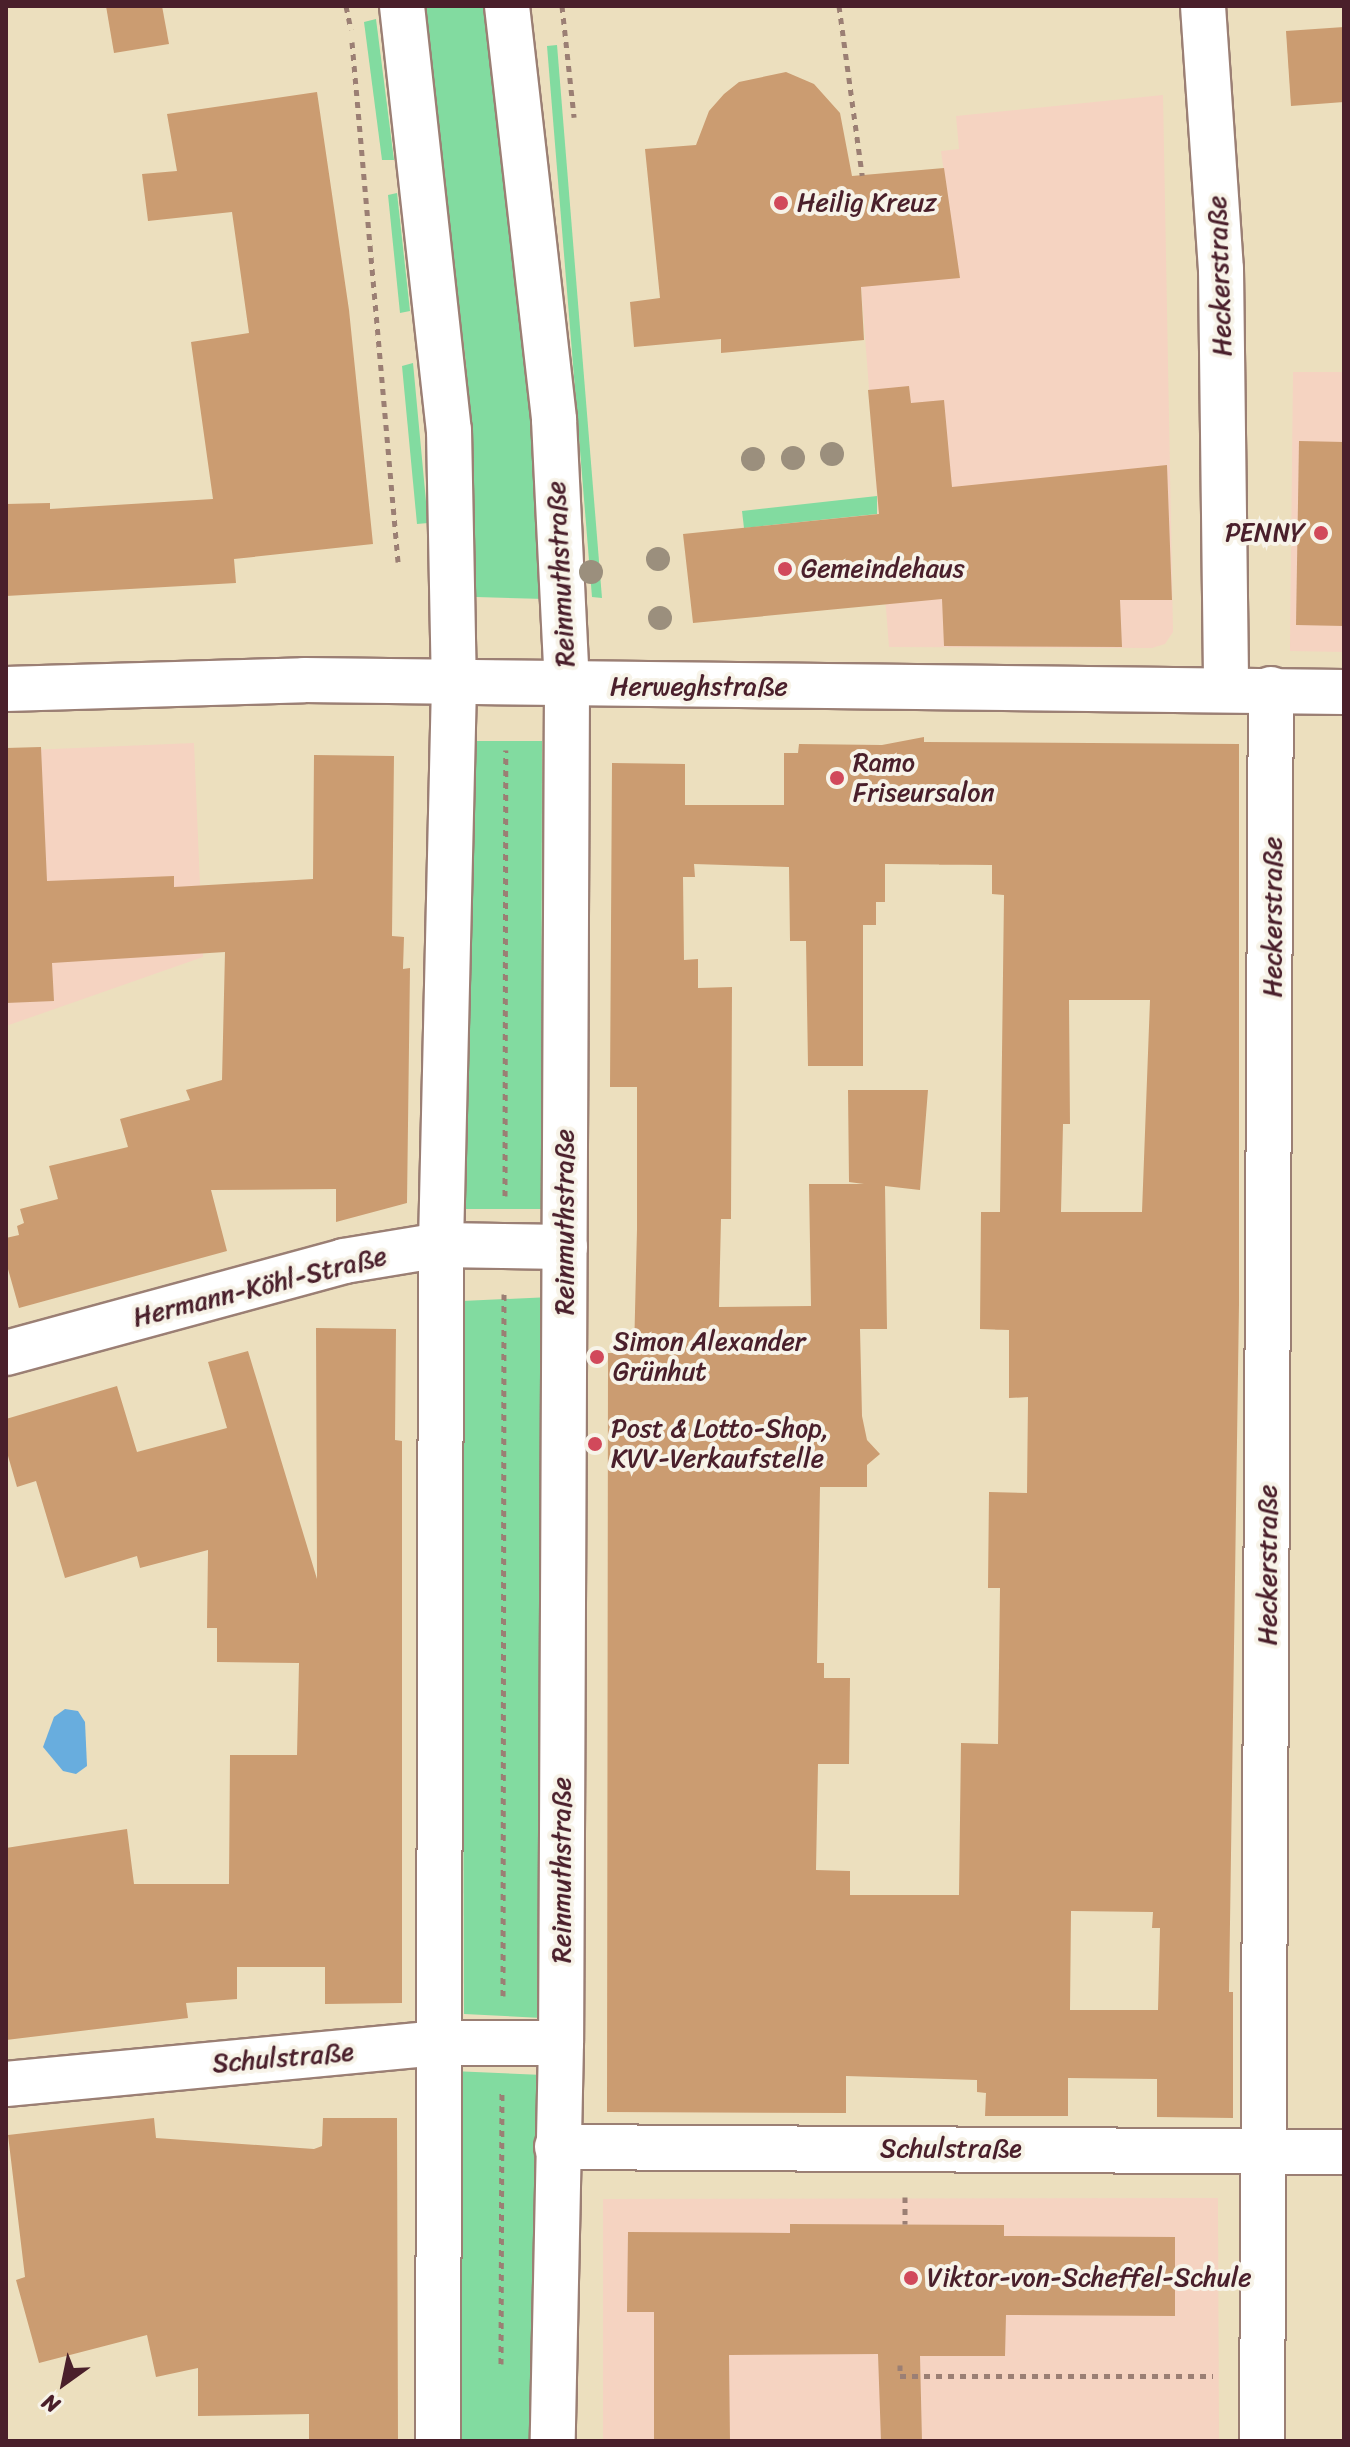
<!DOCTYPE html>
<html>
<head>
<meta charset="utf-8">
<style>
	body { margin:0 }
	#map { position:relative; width:1350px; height:2447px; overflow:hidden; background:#ecdfbe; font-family:Sriracha,sans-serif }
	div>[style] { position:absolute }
	.built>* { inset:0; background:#f5d3c1 }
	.green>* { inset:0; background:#82dba0 }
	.water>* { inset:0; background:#68adde }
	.building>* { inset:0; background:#cb9c71 }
	.path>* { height:5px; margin-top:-2.5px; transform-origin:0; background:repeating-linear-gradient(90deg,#9b7f74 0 6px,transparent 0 12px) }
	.roads { filter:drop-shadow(2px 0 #9b7f74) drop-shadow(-2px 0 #9b7f74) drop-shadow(0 2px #9b7f74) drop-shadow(0 -2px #9b7f74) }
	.minor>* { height:44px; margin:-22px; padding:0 22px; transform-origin:22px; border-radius:22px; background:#fff }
	.trees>* { width:24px; height:24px; margin:-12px; border-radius:50%; background:#9b8f7d }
	.dots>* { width:22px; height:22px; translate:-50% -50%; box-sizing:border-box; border:4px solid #f7f3e8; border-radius:50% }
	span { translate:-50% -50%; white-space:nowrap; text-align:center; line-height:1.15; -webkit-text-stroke:8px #f7f3e8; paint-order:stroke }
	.poi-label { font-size:26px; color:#4a1f2b }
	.left { translate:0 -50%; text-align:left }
	.right { translate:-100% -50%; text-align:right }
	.street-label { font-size:26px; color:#4a1f2b }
	.frame { position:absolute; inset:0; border:8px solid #4a1f2b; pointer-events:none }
	.north { position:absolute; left:24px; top:2343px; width:80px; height:80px; -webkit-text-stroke:6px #f7f3e8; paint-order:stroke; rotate:213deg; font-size:22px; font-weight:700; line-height:32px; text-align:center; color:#4a1f2b }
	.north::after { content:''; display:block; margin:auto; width:28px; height:36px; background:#4a1f2b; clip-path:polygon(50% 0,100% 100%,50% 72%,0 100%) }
</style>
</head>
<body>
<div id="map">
	<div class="built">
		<i style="clip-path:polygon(1163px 95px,1173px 632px,1165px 644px,1152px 648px,889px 647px,861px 285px,951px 223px,941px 151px,959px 149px,956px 116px)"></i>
		<i style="clip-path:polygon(1293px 372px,1344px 372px,1344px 652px,1290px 651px)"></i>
		<i style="clip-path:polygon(194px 743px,203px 957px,6px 1026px,6px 751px)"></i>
		<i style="clip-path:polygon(1218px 2198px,1219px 2441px,603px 2441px,603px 2199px)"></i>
	</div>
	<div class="green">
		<i style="clip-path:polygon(423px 6px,484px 6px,528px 329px,545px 599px,476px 597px,466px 364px)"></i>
		<i style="clip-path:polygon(376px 19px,394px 160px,382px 160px,364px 22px)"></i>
		<i style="clip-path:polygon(557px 45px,602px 598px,592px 597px,547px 46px)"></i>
		<i style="clip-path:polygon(397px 193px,410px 311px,400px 313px,388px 195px)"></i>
		<i style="clip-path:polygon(413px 363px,428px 523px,417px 524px,402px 366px)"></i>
		<i style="clip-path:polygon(877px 496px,877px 514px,744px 528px,742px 511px)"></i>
		<i style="clip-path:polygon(466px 741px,542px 741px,541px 1209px,465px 1209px)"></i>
		<i style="clip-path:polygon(551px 1297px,542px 2018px,464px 2014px,462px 1301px)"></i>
		<i style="clip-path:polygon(452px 2071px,543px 2075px,545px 2441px,451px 2441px)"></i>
	</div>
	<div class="water">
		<i style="clip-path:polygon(65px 1709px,78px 1711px,85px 1722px,87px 1766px,76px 1774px,63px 1771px,43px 1747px,54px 1717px)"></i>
	</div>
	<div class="building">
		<i style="clip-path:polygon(106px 6px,162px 6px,169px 44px,114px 53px)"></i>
		<i style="clip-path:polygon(1344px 27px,1344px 102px,1291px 106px,1286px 31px)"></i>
		<i style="clip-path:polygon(786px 72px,814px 84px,840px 113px,852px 176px,944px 168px,960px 278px,861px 287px,864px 340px,721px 353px,721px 339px,634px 347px,630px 302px,660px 298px,645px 149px,696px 145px,709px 111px,724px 94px,739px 82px)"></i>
		<i style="clip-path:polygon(317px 92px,349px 310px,373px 544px,234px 559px,236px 583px,6px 596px,6px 504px,50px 503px,50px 509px,213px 499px,191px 342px,249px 333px,232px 212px,148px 221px,142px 174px,177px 171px,167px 114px)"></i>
		<i style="clip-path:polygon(909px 386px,911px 403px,944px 400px,952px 487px,1167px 465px,1172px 600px,1120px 600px,1122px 647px,944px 646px,942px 599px,693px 623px,683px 534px,879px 514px,868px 390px)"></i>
		<i style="clip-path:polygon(1299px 441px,1344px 442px,1344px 626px,1296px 625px)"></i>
		<i style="clip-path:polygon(evenodd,924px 737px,924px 742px,1239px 744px,1239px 1304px,1229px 1992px,1233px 1992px,1233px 2118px,1157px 2117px,1157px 2079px,1068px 2078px,1068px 2116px,985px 2116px,986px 2093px,977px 2092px,977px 2080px,846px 2076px,846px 2113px,607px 2112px,608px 1353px,634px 1353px,637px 1229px,637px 1087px,610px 1087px,612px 763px,685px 764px,685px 805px,784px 805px,784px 753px,798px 753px,799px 744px,882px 745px,924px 737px,694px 864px,789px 867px,790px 941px,806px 941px,808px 1066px,863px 1066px,863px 925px,876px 925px,876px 902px,885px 902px,885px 864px,992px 865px,992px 894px,1004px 895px,1000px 1212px,981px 1212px,980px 1329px,1009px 1330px,1009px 1398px,1028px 1397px,1027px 1493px,989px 1492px,988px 1588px,1000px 1588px,998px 1744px,961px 1743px,959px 1895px,850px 1895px,850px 1871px,816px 1870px,818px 1764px,849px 1764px,850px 1678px,824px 1678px,824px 1663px,817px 1663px,820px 1487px,867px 1487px,867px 1465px,880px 1454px,867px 1440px,862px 1416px,860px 1329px,887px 1329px,885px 1186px,920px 1190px,928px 1090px,848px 1090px,849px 1182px,864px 1184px,809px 1184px,811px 1306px,719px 1307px,721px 1219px,731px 1219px,732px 987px,698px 988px,698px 959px,684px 960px,683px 877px,695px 877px,694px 864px,924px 737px,1069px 1000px,1150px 1000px,1142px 1212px,1061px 1212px,1063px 1124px,1070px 1124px,1069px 1000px,924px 737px,1071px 1911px,1153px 1912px,1152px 1928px,1160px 1928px,1158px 2010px,1070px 2010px,1071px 1911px)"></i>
		<i style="clip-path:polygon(41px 747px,47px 881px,174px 876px,174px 887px,313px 879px,314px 755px,394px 756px,392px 936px,404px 937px,403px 969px,410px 968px,407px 1203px,336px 1222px,336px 1189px,211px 1190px,227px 1251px,19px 1308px,6px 1262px,6px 1238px,19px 1235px,17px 1226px,24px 1223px,20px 1209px,58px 1199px,49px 1166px,128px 1147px,120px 1119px,190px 1100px,186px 1090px,222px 1080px,225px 952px,52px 963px,54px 1001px,6px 1003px,6px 748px)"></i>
		<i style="clip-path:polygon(316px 1328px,396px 1329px,395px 1440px,402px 1441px,402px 2003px,325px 2004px,325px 1967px,237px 1967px,237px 1999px,186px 2003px,188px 2018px,6px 2040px,6px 1848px,127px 1829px,134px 1884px,229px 1884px,230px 1755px,297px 1755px,299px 1663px,217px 1662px,217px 1628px,207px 1628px,208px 1550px,140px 1568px,137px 1556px,65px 1578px,36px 1481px,17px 1487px,6px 1449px,6px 1419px,117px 1386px,137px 1452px,227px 1428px,208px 1362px,248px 1351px,317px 1579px)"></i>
		<i style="clip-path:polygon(154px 2118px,156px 2138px,314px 2149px,322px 2146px,323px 2118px,397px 2118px,398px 2441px,309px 2441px,309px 2414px,198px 2416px,198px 2368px,156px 2377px,147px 2335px,39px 2363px,16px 2280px,25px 2277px,8px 2135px)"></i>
		<i style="clip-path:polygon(790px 2224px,1004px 2225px,1004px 2236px,1175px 2237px,1175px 2316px,1006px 2315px,1005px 2356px,920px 2356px,922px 2441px,881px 2441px,878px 2354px,729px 2355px,730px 2441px,654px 2441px,654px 2312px,627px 2312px,628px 2232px,790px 2233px)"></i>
	</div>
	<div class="path">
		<i style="left:346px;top:6px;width:24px;rotate:78deg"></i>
		<i style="left:562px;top:6px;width:112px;rotate:83.8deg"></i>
		<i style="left:839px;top:6px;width:171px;rotate:82.2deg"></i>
		<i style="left:352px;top:42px;width:522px;rotate:84.94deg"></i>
		<i style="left:505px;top:1196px;width:446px;rotate:-89.9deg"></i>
		<i style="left:503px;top:1996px;width:702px;rotate:-89.92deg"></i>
		<i style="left:905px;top:2197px;width:27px;rotate:90deg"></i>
		<i style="left:501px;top:2364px;width:274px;rotate:-89.8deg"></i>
		<i style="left:900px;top:2365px;width:11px;rotate:90deg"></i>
		<i style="left:900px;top:2376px;width:313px"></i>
	</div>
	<div class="roads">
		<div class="minor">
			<i style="left:402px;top:6px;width:427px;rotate:83.7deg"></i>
			<i style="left:449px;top:430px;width:254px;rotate:88.9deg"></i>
			<i style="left:454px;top:684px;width:561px;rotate:91.33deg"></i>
			<i style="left:441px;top:1245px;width:1196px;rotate:90.14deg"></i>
			<i style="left:507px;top:6px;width:417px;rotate:83.5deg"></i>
			<i style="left:554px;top:420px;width:267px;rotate:87.2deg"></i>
			<i style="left:567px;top:687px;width:1356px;rotate:90.25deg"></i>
			<i style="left:561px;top:2043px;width:398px;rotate:91.2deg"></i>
			<i style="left:1203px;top:6px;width:264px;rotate:86.1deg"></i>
			<i style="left:1221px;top:269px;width:421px;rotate:89.3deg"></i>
			<i style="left:6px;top:689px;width:298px;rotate:-1.7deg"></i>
			<i style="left:304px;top:680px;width:1040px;rotate:0.66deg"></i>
			<i style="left:6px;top:1353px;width:350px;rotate:-15.2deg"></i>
			<i style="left:344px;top:1261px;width:98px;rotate:-9.4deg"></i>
			<i style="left:441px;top:1245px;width:124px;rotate:0.9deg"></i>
			<i style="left:6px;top:2084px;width:436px;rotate:-5.4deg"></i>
			<i style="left:440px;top:2043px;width:121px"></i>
			<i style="left:557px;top:2147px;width:787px;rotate:0.36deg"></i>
			<i style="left:1262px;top:2441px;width:1752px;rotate:-89.71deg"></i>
		</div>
	</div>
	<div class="trees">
		<i style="left:832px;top:454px"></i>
		<i style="left:793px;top:458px"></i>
		<i style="left:753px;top:459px"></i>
		<i style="left:658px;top:559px"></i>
		<i style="left:591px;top:572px"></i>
		<i style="left:660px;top:618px"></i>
	</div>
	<div class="dots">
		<i style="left:781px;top:203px;background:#d1495b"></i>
		<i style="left:1321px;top:533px;background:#d1495b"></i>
		<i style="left:785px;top:569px;background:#d1495b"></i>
		<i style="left:837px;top:778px;background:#d1495b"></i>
		<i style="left:597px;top:1357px;background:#d1495b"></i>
		<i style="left:595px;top:1444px;background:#d1495b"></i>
		<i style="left:911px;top:2278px;background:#d1495b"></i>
	</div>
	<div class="poi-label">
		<span class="left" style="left:797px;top:203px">Heilig Kreuz</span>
		<span class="right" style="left:1305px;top:533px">PENNY</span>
		<span class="left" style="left:801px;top:569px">Gemeindehaus</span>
		<span class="left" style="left:853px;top:778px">Ramo<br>Friseursalon</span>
		<span class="left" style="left:613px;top:1357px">Simon Alexander<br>Grünhut</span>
		<span class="left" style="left:611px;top:1444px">Post &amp; Lotto-Shop,<br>KVV-Verkaufstelle</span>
		<span class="left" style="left:927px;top:2278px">Viktor-von-Scheffel-Schule</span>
	</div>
	<div class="street-label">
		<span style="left:1220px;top:276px;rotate:-92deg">Heckerstraße</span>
		<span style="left:561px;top:574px;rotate:-93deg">Reinmuthstraße</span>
		<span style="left:699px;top:687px">Herweghstraße</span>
		<span style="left:1273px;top:917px;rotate:-90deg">Heckerstraße</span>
		<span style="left:565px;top:1222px;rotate:-90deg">Reinmuthstraße</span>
		<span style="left:260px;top:1287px;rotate:-14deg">Hermann-Köhl-Straße</span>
		<span style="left:1268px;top:1565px;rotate:-90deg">Heckerstraße</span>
		<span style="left:562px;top:1870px;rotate:-90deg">Reinmuthstraße</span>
		<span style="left:283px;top:2058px;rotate:-5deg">Schulstraße</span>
		<span style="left:951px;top:2149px">Schulstraße</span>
	</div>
	<div class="frame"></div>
	<div class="north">N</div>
</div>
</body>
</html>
